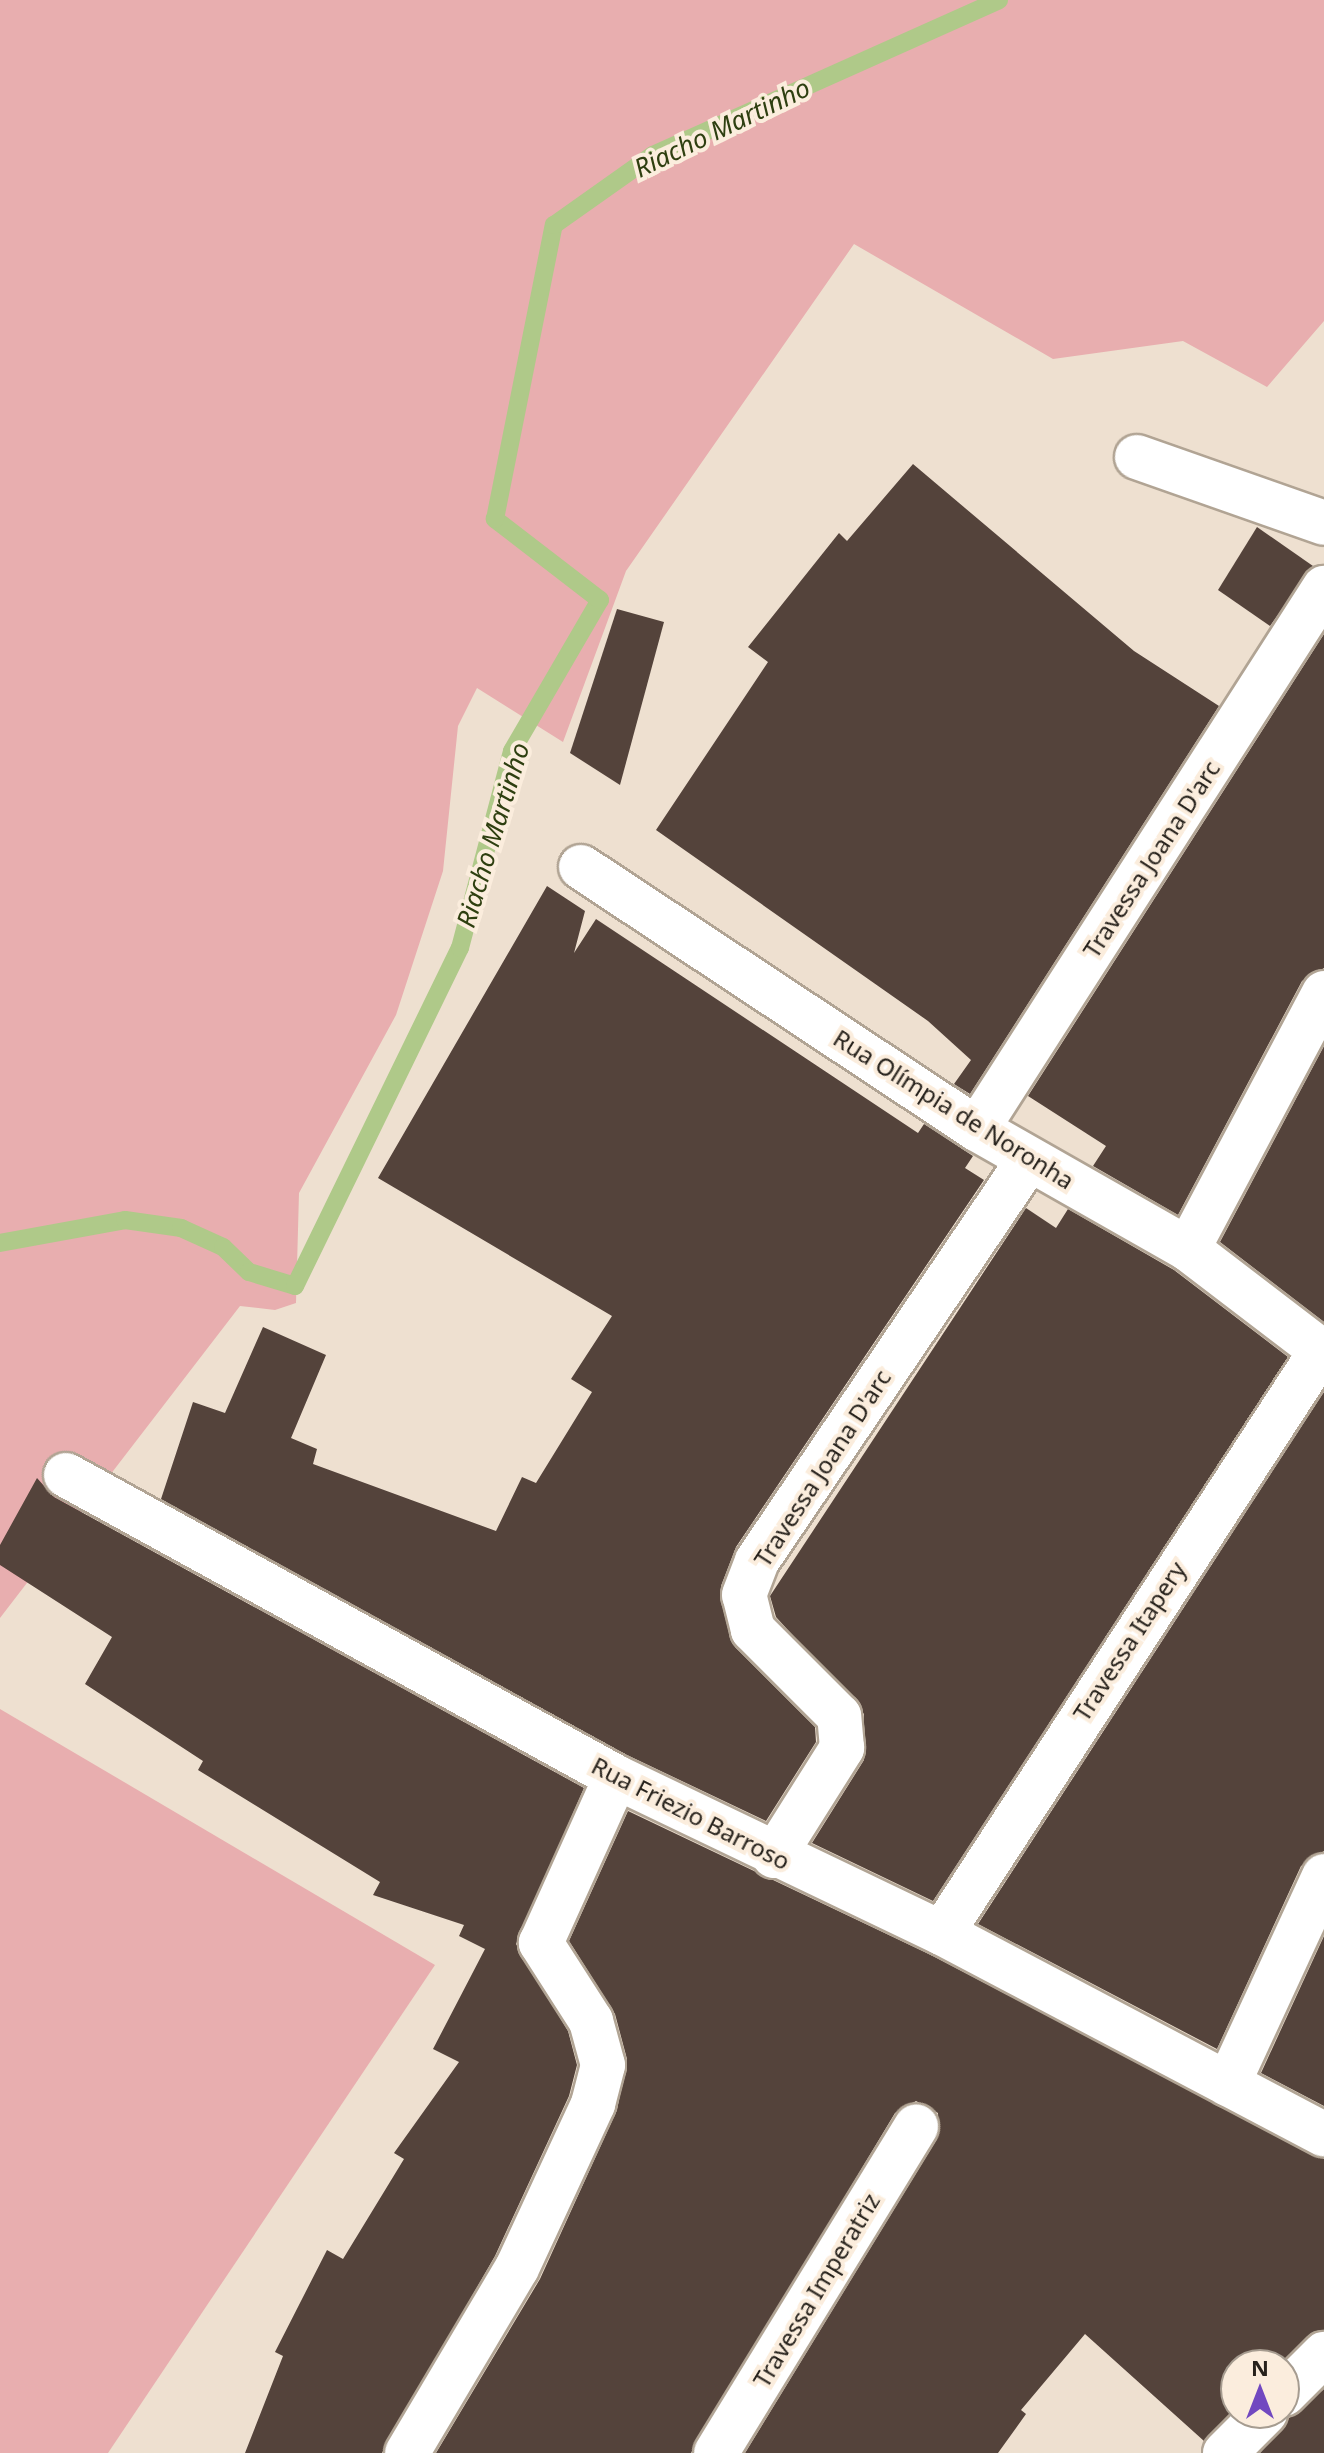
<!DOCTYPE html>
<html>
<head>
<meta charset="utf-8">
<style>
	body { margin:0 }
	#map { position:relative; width:1324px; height:2453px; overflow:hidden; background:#eee0d0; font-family:"Noto Sans",sans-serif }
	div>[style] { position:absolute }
	.green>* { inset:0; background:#e8aeaf }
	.stream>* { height:18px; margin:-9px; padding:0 9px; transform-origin:9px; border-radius:9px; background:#afc989 }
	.building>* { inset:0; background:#54433b }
	.roads { filter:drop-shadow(2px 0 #b1a494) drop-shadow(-2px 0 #b1a494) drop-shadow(0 2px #b1a494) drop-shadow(0 -2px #b1a494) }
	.minor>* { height:44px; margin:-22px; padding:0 22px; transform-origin:22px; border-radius:22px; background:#fff }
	span { translate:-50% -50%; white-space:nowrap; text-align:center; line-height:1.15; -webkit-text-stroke:8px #fbeddd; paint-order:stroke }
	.street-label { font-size:24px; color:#27221c }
	.water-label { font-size:26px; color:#2e3f10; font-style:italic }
	.north { position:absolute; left:1220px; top:2349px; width:80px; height:80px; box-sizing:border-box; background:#fbeddd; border:2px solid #a69c90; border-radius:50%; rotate:0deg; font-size:22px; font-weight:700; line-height:32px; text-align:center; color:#27221c }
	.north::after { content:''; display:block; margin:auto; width:28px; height:36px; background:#7148c0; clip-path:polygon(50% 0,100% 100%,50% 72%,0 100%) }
</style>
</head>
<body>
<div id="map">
	<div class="green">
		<i style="clip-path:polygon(0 0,1324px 0,1324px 321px,1267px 387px,1183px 341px,1053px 359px,854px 244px,626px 571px,563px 742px,477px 688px,458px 726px,443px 871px,396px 1015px,299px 1193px,296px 1303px,275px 1310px,240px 1306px,0 1618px)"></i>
		<i style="clip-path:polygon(0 1709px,435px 1965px,108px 2453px,0 2453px)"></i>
	</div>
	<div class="stream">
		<i style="left:0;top:1243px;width:127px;rotate:-10.4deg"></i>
		<i style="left:125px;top:1220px;width:57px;rotate:8.1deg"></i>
		<i style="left:181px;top:1228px;width:46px;rotate:24.3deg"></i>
		<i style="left:223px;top:1247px;width:36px;rotate:44deg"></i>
		<i style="left:249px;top:1272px;width:48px;rotate:16.9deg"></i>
		<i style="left:295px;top:1286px;width:376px;rotate:-64deg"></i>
		<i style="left:460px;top:948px;width:204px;rotate:-75.2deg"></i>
		<i style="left:512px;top:751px;width:175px;rotate:-59.8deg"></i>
		<i style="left:600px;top:600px;width:133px;rotate:-142.4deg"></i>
		<i style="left:495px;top:519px;width:300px;rotate:-78.7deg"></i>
		<i style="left:554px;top:225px;width:121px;rotate:-35.3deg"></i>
		<i style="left:653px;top:155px;width:379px;rotate:-24.1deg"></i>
	</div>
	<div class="building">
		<i style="clip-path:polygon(913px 464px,1134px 651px,1219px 706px,970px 1094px,954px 1084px,971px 1060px,928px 1021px,656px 830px,768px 662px,748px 647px,839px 533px,847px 541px)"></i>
		<i style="clip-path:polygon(1257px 527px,1313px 566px,1270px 626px,1218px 590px)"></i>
		<i style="clip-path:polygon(617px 609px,664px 622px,620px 785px,570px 753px)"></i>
		<i style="clip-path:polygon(1324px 634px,1324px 968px,1302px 981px,1178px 1215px,1093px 1166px,1106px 1146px,1028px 1096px)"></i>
		<i style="clip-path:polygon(547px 886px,585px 911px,574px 953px,596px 919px,918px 1133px,924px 1124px,973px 1156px,965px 1168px,984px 1180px,736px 1547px,721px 1586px,735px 1647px,815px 1727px,816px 1742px,766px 1821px,627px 1755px,161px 1499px,193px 1402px,225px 1413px,263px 1327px,326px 1355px,291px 1438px,317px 1449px,313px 1464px,496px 1531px,522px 1477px,536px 1483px,592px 1392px,571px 1379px,612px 1316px,378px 1178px)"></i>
		<i style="clip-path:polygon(1324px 1046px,1324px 1322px,1220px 1242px)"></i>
		<i style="clip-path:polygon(1026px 1208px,1056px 1228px,1068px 1209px,1174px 1270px,1288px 1357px,933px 1901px,812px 1843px,864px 1760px,864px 1714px,776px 1617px,770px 1596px)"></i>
		<i style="clip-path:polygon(1324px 1392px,1324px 1851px,1301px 1866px,1217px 2049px,978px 1924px)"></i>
		<i style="clip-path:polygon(37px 1478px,54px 1497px,584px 1788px,516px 1944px,568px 2031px,577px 2065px,569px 2096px,495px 2256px,382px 2453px,245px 2453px,283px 2356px,275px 2352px,327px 2250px,343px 2259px,404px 2159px,394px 2153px,459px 2062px,433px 2049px,485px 1949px,459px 1936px,464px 1925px,373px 1895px,380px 1882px,198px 1770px,203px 1761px,85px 1684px,112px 1637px,0 1565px,0 1545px)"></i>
		<i style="clip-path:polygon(628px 1811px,931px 1955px,1324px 2159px,1324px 2330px,1278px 2365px,1236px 2365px,1236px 2407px,1204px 2441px,1085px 2334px,1021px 2410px,1026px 2414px,998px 2453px,745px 2453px,937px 2139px,938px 2113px,916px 2101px,895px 2113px,691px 2453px,436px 2453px,540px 2279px,617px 2110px,627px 2059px,615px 2014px,569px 1941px)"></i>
		<i style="clip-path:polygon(1324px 1936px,1324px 2106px,1261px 2073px)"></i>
		<i style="clip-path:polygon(1324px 2389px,1324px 2453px,1260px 2453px,1289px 2418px)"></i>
	</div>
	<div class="roads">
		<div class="minor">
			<i style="left:1137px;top:457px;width:198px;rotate:19.4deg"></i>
			<i style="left:581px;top:867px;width:475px;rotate:33.5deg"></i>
			<i style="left:977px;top:1129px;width:243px;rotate:29.6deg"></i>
			<i style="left:1188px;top:1249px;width:171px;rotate:37.4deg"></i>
			<i style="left:977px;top:1129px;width:643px;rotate:-57.32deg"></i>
			<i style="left:1188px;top:1249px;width:290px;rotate:-62deg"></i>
			<i style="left:66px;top:1475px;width:627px;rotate:28.77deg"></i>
			<i style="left:616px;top:1777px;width:361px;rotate:25.6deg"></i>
			<i style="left:942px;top:1933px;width:432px;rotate:27.8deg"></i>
			<i style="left:774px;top:1856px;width:128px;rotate:-57.8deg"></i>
			<i style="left:842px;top:1748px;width:32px;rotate:-95deg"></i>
			<i style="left:839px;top:1716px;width:122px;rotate:-135deg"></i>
			<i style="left:753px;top:1630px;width:36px;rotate:-104deg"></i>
			<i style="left:744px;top:1595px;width:36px;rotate:-69deg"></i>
			<i style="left:757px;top:1561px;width:484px;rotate:-55.9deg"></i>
			<i style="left:942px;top:1933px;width:695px;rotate:-56.93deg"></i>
			<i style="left:1228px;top:2084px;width:229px;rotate:-65.2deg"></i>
			<i style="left:1284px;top:2394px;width:57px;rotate:-45deg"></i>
			<i style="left:407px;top:2453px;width:215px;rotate:-59.3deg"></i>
			<i style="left:517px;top:2268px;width:181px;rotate:-65.1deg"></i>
			<i style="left:593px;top:2104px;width:40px;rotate:-75.6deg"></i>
			<i style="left:603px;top:2065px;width:46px;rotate:-105.3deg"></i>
			<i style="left:591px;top:2021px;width:93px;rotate:-122.7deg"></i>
			<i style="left:541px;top:1943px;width:182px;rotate:-65.7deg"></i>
			<i style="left:716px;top:2453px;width:383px;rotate:-58.5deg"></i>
			<i style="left:1225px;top:2453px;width:57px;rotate:-45deg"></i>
		</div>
	</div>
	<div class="street-label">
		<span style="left:1151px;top:859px;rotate:-57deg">Travessa Joana D'arc</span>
		<span style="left:954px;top:1109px;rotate:32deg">Rua Olímpia de Noronha</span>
		<span style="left:822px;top:1468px;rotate:-57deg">Travessa Joana D'arc</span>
		<span style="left:1129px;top:1641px;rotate:-57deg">Travessa Itapery</span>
		<span style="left:691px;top:1813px;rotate:27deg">Rua Friezio Barroso</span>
		<span style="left:816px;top:2290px;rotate:-59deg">Travessa Imperatriz</span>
	</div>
	<div class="water-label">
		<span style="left:722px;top:128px;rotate:-26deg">Riacho Martinho</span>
		<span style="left:493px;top:835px;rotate:-73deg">Riacho Martinho</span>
	</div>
	<div class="north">N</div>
</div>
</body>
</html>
